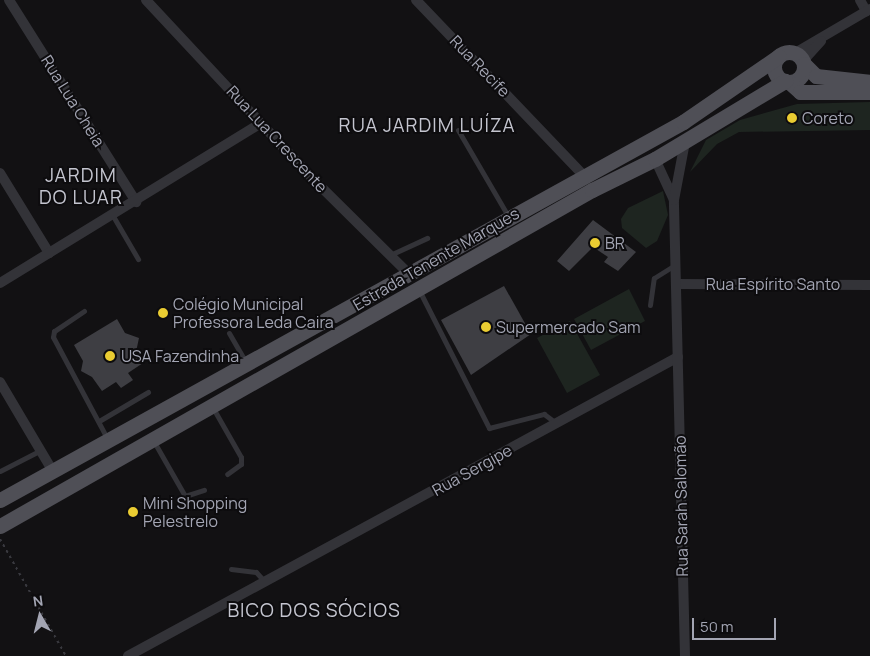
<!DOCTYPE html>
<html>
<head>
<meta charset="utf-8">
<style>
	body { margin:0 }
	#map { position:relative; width:870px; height:656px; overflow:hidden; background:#121113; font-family:Manrope,sans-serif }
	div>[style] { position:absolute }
	.green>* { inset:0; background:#1e2520 }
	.building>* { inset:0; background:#3e3e43 }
	.round { border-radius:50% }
	.path>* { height:2px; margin-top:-1px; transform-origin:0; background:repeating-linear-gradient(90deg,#39393f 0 2.5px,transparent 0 6.5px) }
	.lane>* { height:5px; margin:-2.5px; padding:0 2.5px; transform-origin:2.5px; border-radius:2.5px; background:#333338 }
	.street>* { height:10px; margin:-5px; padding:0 5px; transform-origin:5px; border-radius:5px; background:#333338 }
	.primary>* { height:15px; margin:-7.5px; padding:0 7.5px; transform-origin:7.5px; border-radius:7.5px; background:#4f4f56 }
	.primary>.ring { margin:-7.5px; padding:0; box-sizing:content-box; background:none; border:15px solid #4f4f56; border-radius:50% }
	.dots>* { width:14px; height:14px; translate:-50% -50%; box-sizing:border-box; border:2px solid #0d0c0e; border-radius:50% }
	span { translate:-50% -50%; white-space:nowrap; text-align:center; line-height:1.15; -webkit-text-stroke:4px #0d0c0e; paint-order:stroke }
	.street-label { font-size:16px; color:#a3a5b3 }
	.poi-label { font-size:16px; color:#a3a5b3 }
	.left { translate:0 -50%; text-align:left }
	.quarter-label { font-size:19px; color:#c4c5cf; letter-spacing:1px }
	.north { position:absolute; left:15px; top:591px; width:50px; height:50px; -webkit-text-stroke:4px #0d0c0e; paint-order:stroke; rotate:352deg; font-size:14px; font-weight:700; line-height:20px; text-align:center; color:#a3a5b3 }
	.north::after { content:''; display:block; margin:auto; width:18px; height:22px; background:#a3a5b3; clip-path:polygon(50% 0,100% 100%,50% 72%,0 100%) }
	.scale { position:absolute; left:692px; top:618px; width:84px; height:22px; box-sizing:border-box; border:2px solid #a3a5b3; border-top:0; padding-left:6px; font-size:15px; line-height:18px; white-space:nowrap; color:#a3a5b3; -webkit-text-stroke:4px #0d0c0e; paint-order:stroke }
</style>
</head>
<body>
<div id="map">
	<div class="green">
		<i style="clip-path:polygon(870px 102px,870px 130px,739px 132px,717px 144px,690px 172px,706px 140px,740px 120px,797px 104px)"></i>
		<i style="clip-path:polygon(663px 191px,668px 215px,657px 241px,646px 248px,622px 228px,621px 219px,628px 208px)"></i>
		<i style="clip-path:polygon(629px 289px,645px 321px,591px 350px,574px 319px)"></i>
		<i style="clip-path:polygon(570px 321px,600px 375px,567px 393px,537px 338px)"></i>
	</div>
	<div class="building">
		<i class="round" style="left:785px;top:111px;width:14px;height:14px"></i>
		<i style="clip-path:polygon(593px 220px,636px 252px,618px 271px,604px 262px,608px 257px,593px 247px,569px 271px,557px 261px)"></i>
		<i style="clip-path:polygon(504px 286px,531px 334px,471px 375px,441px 320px)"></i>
		<i style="clip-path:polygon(117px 319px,125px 333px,139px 338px,136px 352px,143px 363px,128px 373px,133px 380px,121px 388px,116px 382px,102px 391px,92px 377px,81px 371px,83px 361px,74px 345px)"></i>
	</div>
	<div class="path">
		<i style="left:0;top:539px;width:134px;rotate:60.6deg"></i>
	</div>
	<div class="lane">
		<i style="left:458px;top:130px;width:99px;rotate:59.8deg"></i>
		<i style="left:113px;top:216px;width:50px;rotate:59.8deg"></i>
		<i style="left:390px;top:255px;width:41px;rotate:-24.7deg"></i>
		<i style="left:419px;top:290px;width:155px;rotate:63.1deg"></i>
		<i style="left:489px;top:428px;width:57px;rotate:-14.3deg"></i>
		<i style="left:544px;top:414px;width:15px;rotate:37deg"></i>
		<i style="left:650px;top:305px;width:27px;rotate:-82deg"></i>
		<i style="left:654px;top:278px;width:25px;rotate:-32deg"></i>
		<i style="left:84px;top:311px;width:36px;rotate:146deg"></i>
		<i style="left:54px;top:331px;width:6px;rotate:99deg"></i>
		<i style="left:53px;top:337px;width:115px;rotate:61.9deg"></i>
		<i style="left:229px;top:333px;width:34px;rotate:60deg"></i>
		<i style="left:213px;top:408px;width:56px;rotate:60.3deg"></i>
		<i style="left:241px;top:457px;width:7px;rotate:90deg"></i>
		<i style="left:241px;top:464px;width:17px;rotate:144deg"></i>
		<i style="left:99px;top:421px;width:57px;rotate:-30.6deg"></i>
		<i style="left:153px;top:440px;width:64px;rotate:60.3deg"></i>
		<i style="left:185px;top:496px;width:20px;rotate:-18deg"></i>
		<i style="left:0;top:471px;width:44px;rotate:-27.1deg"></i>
		<i style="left:231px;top:569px;width:25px;rotate:7deg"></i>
		<i style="left:256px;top:572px;width:13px;rotate:48deg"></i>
	</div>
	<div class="street">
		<i style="left:9px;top:0;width:239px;rotate:57.8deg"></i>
		<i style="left:146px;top:0;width:243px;rotate:47deg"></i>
		<i style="left:312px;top:178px;width:139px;rotate:44.7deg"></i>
		<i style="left:416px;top:0;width:243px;rotate:46.3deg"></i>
		<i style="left:860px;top:0;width:13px;rotate:61deg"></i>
		<i style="left:795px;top:53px;width:87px;rotate:-30.4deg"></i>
		<i style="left:803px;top:61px;width:27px;rotate:-48deg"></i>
		<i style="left:655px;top:159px;width:45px;rotate:65.1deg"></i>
		<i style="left:0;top:173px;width:94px;rotate:58.5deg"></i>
		<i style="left:0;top:283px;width:306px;rotate:-31.5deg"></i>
		<i style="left:676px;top:284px;width:194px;rotate:0.3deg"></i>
		<i style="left:0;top:382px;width:102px;rotate:59.4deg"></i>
		<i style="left:128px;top:656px;width:626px;rotate:-28.53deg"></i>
		<i style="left:685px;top:656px;width:456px;rotate:-91.4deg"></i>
		<i style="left:674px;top:200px;width:59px;rotate:-79.3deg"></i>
	</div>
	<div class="primary">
		<i class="ring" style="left:774px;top:52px;width:15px;height:15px"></i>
		<i style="left:804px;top:64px;width:17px;rotate:45deg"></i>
		<i style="left:816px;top:76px;width:54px;rotate:6.3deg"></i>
		<i style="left:789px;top:82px;width:15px;rotate:42deg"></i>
		<i style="left:800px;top:92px;width:70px"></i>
		<i style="left:0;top:500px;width:781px;rotate:-28.96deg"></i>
		<i style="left:683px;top:122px;width:116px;rotate:-34.5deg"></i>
		<i style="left:0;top:526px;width:681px;rotate:-29.58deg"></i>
		<i style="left:592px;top:190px;width:70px;rotate:-26.2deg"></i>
		<i style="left:655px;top:159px;width:152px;rotate:-31deg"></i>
	</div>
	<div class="dots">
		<i style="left:792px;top:118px;background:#eacc32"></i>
		<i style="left:595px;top:243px;background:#eacc32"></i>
		<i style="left:163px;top:313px;background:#eacc32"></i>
		<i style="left:486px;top:327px;background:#eacc32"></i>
		<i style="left:110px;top:356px;background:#eacc32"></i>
		<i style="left:133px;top:512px;background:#eacc32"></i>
	</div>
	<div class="street-label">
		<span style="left:480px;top:66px;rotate:46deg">Rua Recife</span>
		<span style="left:73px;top:101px;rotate:58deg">Rua Lua Cheia</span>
		<span style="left:277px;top:139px;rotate:47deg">Rua Lua Crescente</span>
		<span style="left:436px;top:259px;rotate:-30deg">Estrada Tenente Marques</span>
		<span style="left:773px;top:284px">Rua Espírito Santo</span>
		<span style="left:472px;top:470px;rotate:-29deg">Rua Sergipe</span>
		<span style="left:681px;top:506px;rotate:-91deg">Rua Sarah Salomão</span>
	</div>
	<div class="poi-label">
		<span class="left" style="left:802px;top:118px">Coreto</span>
		<span class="left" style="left:605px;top:243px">BR</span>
		<span class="left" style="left:173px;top:313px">Colégio Municipal<br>Professora Leda Caira</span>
		<span class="left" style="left:496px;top:327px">Supermercado Sam</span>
		<span class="left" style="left:121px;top:356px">USA Fazendinha</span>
		<span class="left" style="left:143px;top:512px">Mini Shopping<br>Pelestrelo</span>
	</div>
	<div class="quarter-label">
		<span style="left:427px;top:126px">RUA JARDIM LUÍZA</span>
		<span style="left:81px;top:187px">JARDIM<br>DO LUAR</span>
		<span style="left:314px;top:611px">BICO DOS SÓCIOS</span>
	</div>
	<div class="north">N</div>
	<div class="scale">50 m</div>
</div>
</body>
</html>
